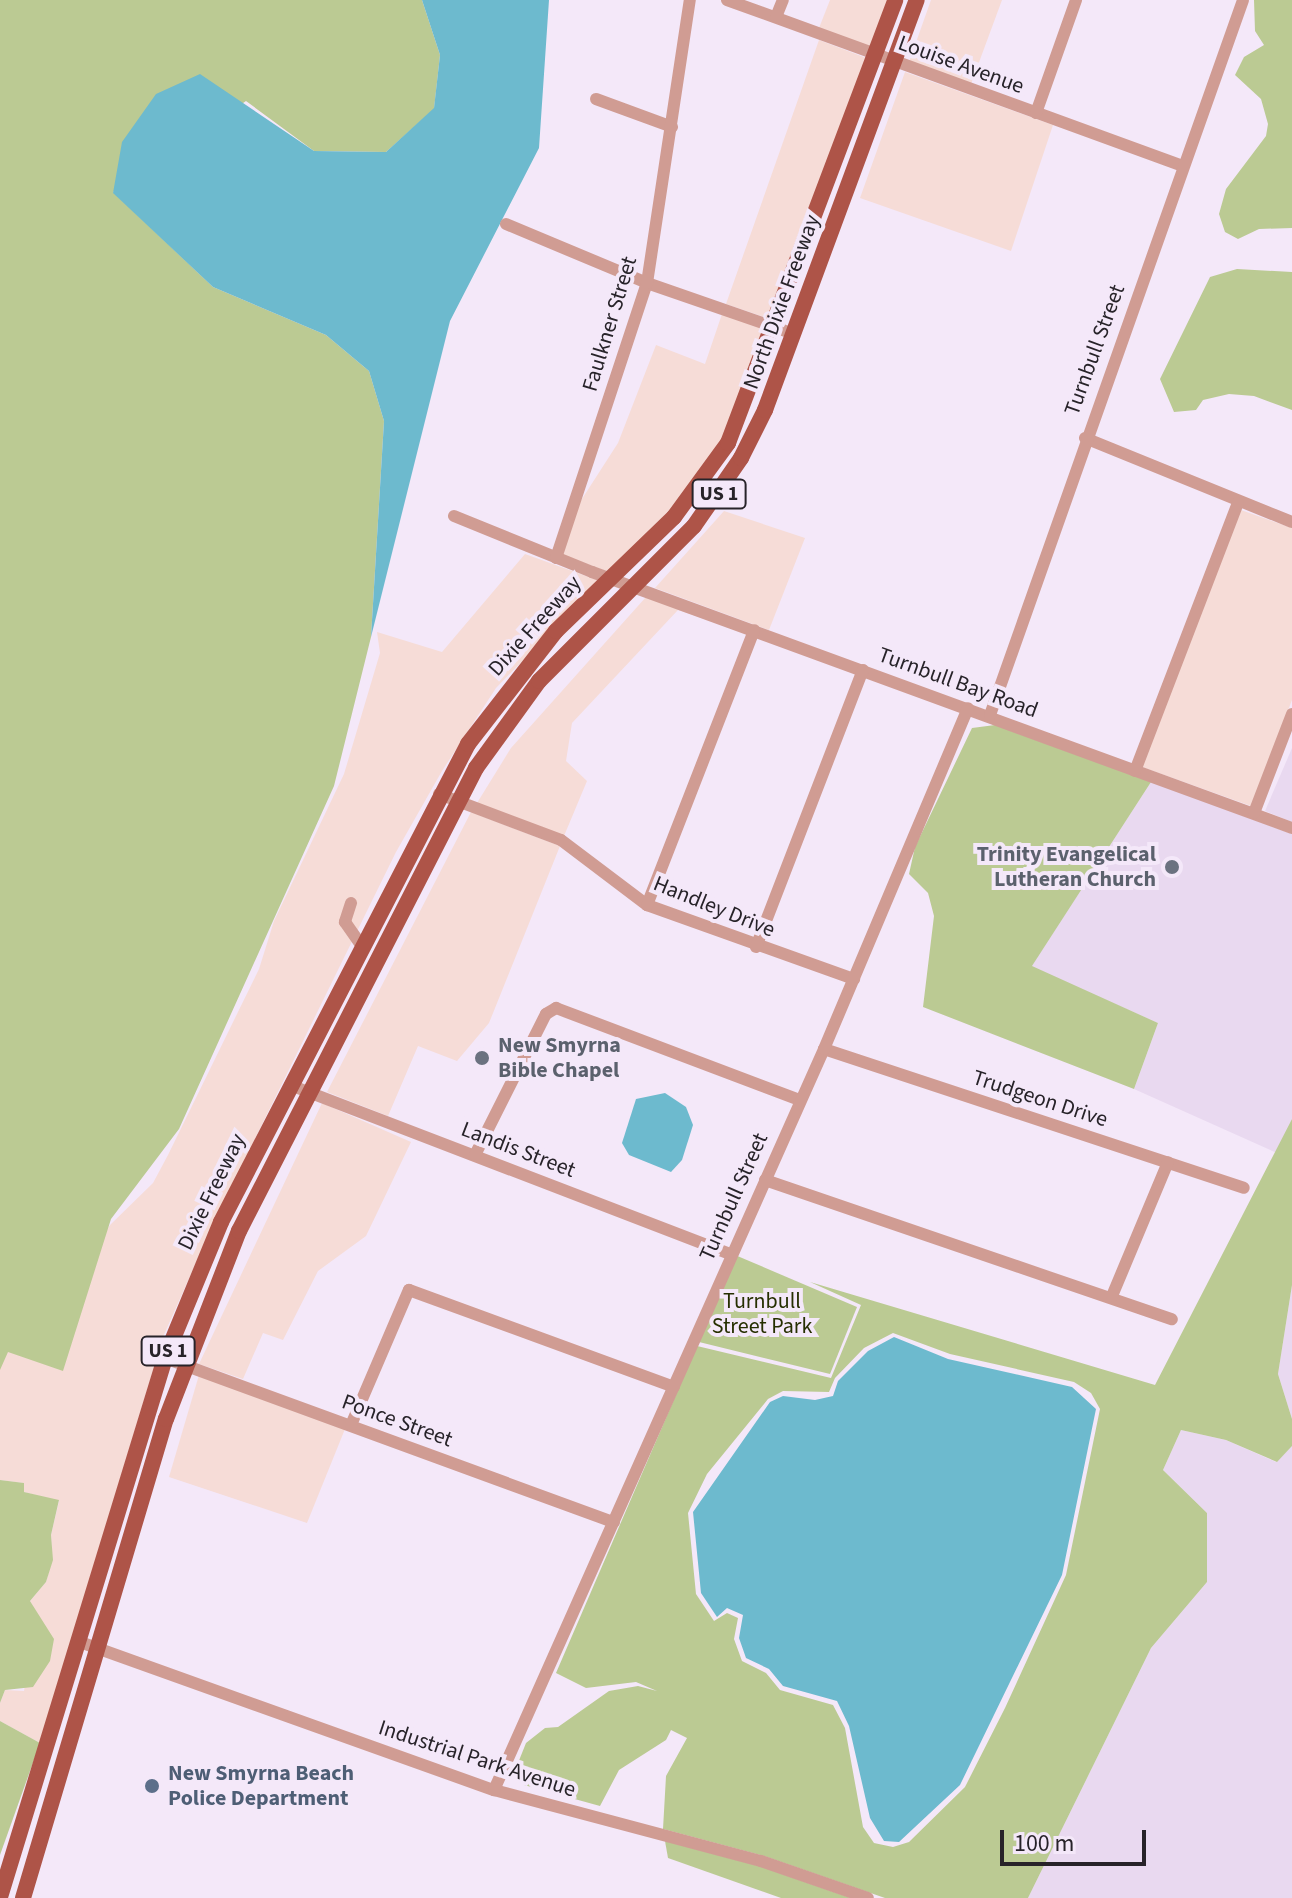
<!DOCTYPE html>
<html>
<head>
<meta charset="utf-8">
<style>
	body { margin:0 }
	#map { position:relative; width:1292px; height:1898px; overflow:hidden; background:#f4e8f9; font-family:"Source Sans 3",sans-serif }
	div>[style] { position:absolute }
	.commercial>* { inset:0; background:#f6dcd7 }
	.built>* { inset:0; background:#e9d9f0 }
	.green>* { inset:0; background:#bbca93 }
	.water>* { inset:0; background:#6dbace }
	.minor>* { height:12px; margin:-6px; padding:0 6px; transform-origin:6px; border-radius:6px; background:#d09c93 }
	.major>* { height:16px; margin:-8px; padding:0 8px; transform-origin:8px; border-radius:8px; background:#ae5448 }
	.dots>* { width:22px; height:22px; translate:-50% -50%; box-sizing:border-box; border:4px solid #f4e8f9; border-radius:50% }
	span { translate:-50% -50%; white-space:nowrap; text-align:center; line-height:1.15; -webkit-text-stroke:8px #f4e8f9; paint-order:stroke }
	.shield-label span { padding:2px 6px; background:#f4e8f9; border:2px solid; border-radius:6px; -webkit-text-stroke-width:0 }
	.shield-label { font-size:20px; color:#272329; font-weight:700 }
	.street-label { font-size:22px; color:#272329 }
	.worship-label { font-size:22px; color:#5b616d; font-weight:700 }
	.right { translate:-100% -50%; text-align:right }
	.left { translate:0 -50%; text-align:left }
	.park-label { font-size:22px; color:#262f01 }
	.service-label { font-size:22px; color:#4e5e75; font-weight:700 }
	.scale { position:absolute; left:1000px; top:1830px; width:146px; height:36px; box-sizing:border-box; border:4px solid #272329; border-top:0; padding-left:10px; font-size:24px; line-height:28px; white-space:nowrap; color:#272329; -webkit-text-stroke:6px #f4e8f9; paint-order:stroke }
</style>
</head>
<body>
<div id="map">
	<div class="commercial">
		<i style="clip-path:polygon(830px 0,890px 0,873px 49px,819px 28px)"></i>
		<i style="clip-path:polygon(931px 0,1002px 0,971px 84px,909px 62px)"></i>
		<i style="clip-path:polygon(819px 40px,869px 59px,773px 320px,726px 304px)"></i>
		<i style="clip-path:polygon(905px 72px,1053px 125px,1011px 251px,860px 198px)"></i>
		<i style="clip-path:polygon(722px 314px,769px 330px,723px 440px,683px 499px,609px 572px,562px 555px,580px 502px,618px 443px,656px 345px,705px 364px)"></i>
		<i style="clip-path:polygon(1241px 510px,1292px 528px,1292px 700px,1251px 806px,1142px 767px)"></i>
		<i style="clip-path:polygon(724px 511px,805px 538px,769px 630px,655px 588px)"></i>
		<i style="clip-path:polygon(525px 554px,600px 581px,496px 688px,442px 771px,396px 852px,215px 1220px,163px 1337px,40px 1743px,0 1721px,0 1703px,5px 1690px,24px 1691px,37px 1614px,30px 1601px,46px 1582px,52px 1560px,51px 1535px,59px 1501px,24px 1492px,23px 1483px,0 1480px,0 1357px,88px 1259px,110px 1225px,153px 1183px,168px 1155px,259px 969px,274px 921px,344px 774px,380px 653px,377px 632px,442px 652px)"></i>
		<i style="clip-path:polygon(646px 597px,747px 633px,678px 610px,572px 723px,566px 761px,587px 781px,564px 836px,477px 803px,511px 748px)"></i>
		<i style="clip-path:polygon(471px 812px,560px 846px,489px 1023px,457px 1061px,418px 1046px,388px 1116px,327px 1092px)"></i>
		<i style="clip-path:polygon(322px 1103px,411px 1142px,366px 1236px,318px 1271px,283px 1340px,263px 1333px,243px 1379px,199px 1364px)"></i>
		<i style="clip-path:polygon(199px 1375px,345px 1429px,307px 1523px,169px 1477px)"></i>
	</div>
	<div class="built">
		<i style="clip-path:polygon(1292px 748px,1292px 822px,1265px 811px)"></i>
		<i style="clip-path:polygon(1151px 782px,1292px 834px,1292px 1119px,1279px 1154px,1134px 1089px,1158px 1023px,1031px 967px)"></i>
		<i style="clip-path:polygon(1292px 1285px,1292px 1419px,1278px 1374px)"></i>
		<i style="clip-path:polygon(1181px 1430px,1226px 1440px,1276px 1462px,1292px 1446px,1292px 1898px,1028px 1898px,1151px 1648px,1207px 1582px,1207px 1513px,1163px 1470px)"></i>
	</div>
	<div class="green">
		<i style="clip-path:polygon(0 0,422px 0,440px 55px,434px 109px,386px 152px,314px 151px,246px 101px,113px 192px,213px 287px,326px 335px,369px 371px,384px 421px,371px 637px,334px 786px,179px 1129px,111px 1219px,63px 1371px,8px 1352px,0 1370px)"></i>
		<i style="clip-path:polygon(1254px 0,1292px 0,1292px 228px,1259px 229px,1238px 239px,1225px 232px,1219px 214px,1226px 189px,1266px 136px,1268px 124px,1261px 99px,1235px 75px,1244px 57px,1264px 45px,1255px 31px)"></i>
		<i style="clip-path:polygon(1237px 269px,1292px 272px,1292px 410px,1254px 396px,1229px 394px,1203px 400px,1196px 410px,1174px 412px,1160px 379px,1210px 277px)"></i>
		<i style="clip-path:polygon(995px 725px,1151px 782px,1032px 966px,1158px 1023px,1134px 1089px,923px 1007px,934px 916px,928px 893px,909px 874px,915px 847px,972px 728px)"></i>
		<i style="clip-path:polygon(evenodd,1292px 1119px,1292px 1285px,1278px 1374px,1292px 1419px,1292px 1446px,1277px 1462px,1226px 1440px,1181px 1430px,1163px 1470px,1207px 1513px,1207px 1582px,1151px 1648px,1028px 1898px,885px 1898px,764px 1856px,663px 1829px,666px 1776px,687px 1738px,671px 1730px,666px 1740px,619px 1770px,600px 1806px,524px 1785px,518px 1763px,526px 1743px,545px 1728px,558px 1727px,609px 1691px,638px 1686px,657px 1691px,636px 1682px,586px 1688px,556px 1673px,697px 1346px,831px 1378px,861px 1305px,810px 1282px,1155px 1385px,1292px 1119px,893px 1333px,950px 1354px,1074px 1382px,1091px 1393px,1100px 1409px,1066px 1575px,1005px 1708px,965px 1787px,909px 1842px,893px 1847px,874px 1843px,863px 1827px,845px 1728px,833px 1705px,780px 1690px,766px 1673px,742px 1661px,734px 1639px,738px 1618px,727px 1613px,714px 1621px,696px 1594px,688px 1513px,707px 1474px,768px 1399px,783px 1391px,829px 1392px,835px 1378px,864px 1348px,893px 1333px)"></i>
		<i style="clip-path:polygon(735px 1255px,857px 1307px,830px 1374px,699px 1342px)"></i>
		<i style="clip-path:polygon(0 1480px,24px 1483px,24px 1492px,59px 1500px,51px 1535px,53px 1560px,46px 1582px,30px 1601px,54px 1639px,50px 1661px,33px 1687px,5px 1690px,0 1703px)"></i>
		<i style="clip-path:polygon(0 1721px,40px 1743px,0 1855px)"></i>
		<i style="clip-path:polygon(665px 1841px,759px 1866px,851px 1898px,781px 1898px,668px 1858px)"></i>
	</div>
	<div class="water">
		<i style="clip-path:polygon(422px 0,549px 0,539px 148px,450px 321px,371px 637px,384px 421px,369px 371px,326px 335px,213px 287px,113px 193px,122px 142px,156px 94px,200px 74px,314px 151px,386px 152px,434px 108px,440px 55px)"></i>
		<i style="clip-path:polygon(665px 1093px,686px 1107px,693px 1125px,682px 1160px,671px 1172px,629px 1155px,622px 1143px,636px 1099px)"></i>
		<i style="clip-path:polygon(894px 1337px,948px 1359px,1072px 1387px,1096px 1409px,1062px 1575px,960px 1785px,899px 1842px,884px 1841px,870px 1818px,849px 1726px,837px 1701px,783px 1686px,769px 1669px,746px 1658px,739px 1638px,743px 1615px,727px 1608px,717px 1617px,701px 1593px,693px 1512px,770px 1402px,783px 1396px,815px 1400px,833px 1396px,838px 1381px,868px 1351px)"></i>
	</div>
	<div class="minor">
		<i style="left:727px;top:0;width:484px;rotate:20deg"></i>
		<i style="left:776px;top:17px;width:18px;rotate:-68deg"></i>
		<i style="left:596px;top:99px;width:81px;rotate:20.2deg"></i>
		<i style="left:1036px;top:113px;width:120px;rotate:-70.5deg"></i>
		<i style="left:506px;top:224px;width:153px;rotate:22.7deg"></i>
		<i style="left:647px;top:283px;width:156px;rotate:19.1deg"></i>
		<i style="left:1085px;top:438px;width:223px;rotate:22.1deg"></i>
		<i style="left:454px;top:516px;width:149px;rotate:22.1deg"></i>
		<i style="left:592px;top:572px;width:745px;rotate:20.09deg"></i>
		<i style="left:556px;top:558px;width:290px;rotate:-71.7deg"></i>
		<i style="left:647px;top:283px;width:286px;rotate:-81.4deg"></i>
		<i style="left:990px;top:715px;width:758px;rotate:-70.51deg"></i>
		<i style="left:1135px;top:771px;width:287px;rotate:-69deg"></i>
		<i style="left:439px;top:794px;width:130px;rotate:20.7deg"></i>
		<i style="left:561px;top:840px;width:108px;rotate:37.1deg"></i>
		<i style="left:647px;top:905px;width:220px;rotate:19.7deg"></i>
		<i style="left:1254px;top:813px;width:106px;rotate:-69deg"></i>
		<i style="left:351px;top:903px;width:20px;rotate:108deg"></i>
		<i style="left:345px;top:922px;width:28px;rotate:55deg"></i>
		<i style="left:647px;top:905px;width:295px;rotate:-68.7deg"></i>
		<i style="left:756px;top:947px;width:297px;rotate:-68.9deg"></i>
		<i style="left:824px;top:1049px;width:442px;rotate:18.3deg"></i>
		<i style="left:290px;top:1085px;width:471px;rotate:21deg"></i>
		<i style="left:475px;top:1155px;width:158px;rotate:-63.3deg"></i>
		<i style="left:546px;top:1014px;width:12px;rotate:-31deg"></i>
		<i style="left:556px;top:1008px;width:260px;rotate:20.7deg"></i>
		<i style="left:765px;top:1180px;width:430px;rotate:18.9deg"></i>
		<i style="left:1112px;top:1296px;width:145px;rotate:-67.3deg"></i>
		<i style="left:165px;top:1358px;width:478px;rotate:20.1deg"></i>
		<i style="left:351px;top:1425px;width:147px;rotate:-66.8deg"></i>
		<i style="left:409px;top:1290px;width:282px;rotate:20.1deg"></i>
		<i style="left:80px;top:1642px;width:440px;rotate:19.7deg"></i>
		<i style="left:494px;top:1790px;width:276px;rotate:14.9deg"></i>
		<i style="left:761px;top:1861px;width:113px;rotate:19.1deg"></i>
		<i style="left:494px;top:1790px;width:811px;rotate:-65.99deg"></i>
		<i style="left:824px;top:1049px;width:370px;rotate:-67.1deg"></i>
	</div>
	<div class="major">
		<i style="left:0;top:1897px;width:564px;rotate:-72.98deg"></i>
		<i style="left:165px;top:1358px;width:147px;rotate:-67.6deg"></i>
		<i style="left:221px;top:1222px;width:538px;rotate:-62.67deg"></i>
		<i style="left:468px;top:744px;width:143px;rotate:-52.1deg"></i>
		<i style="left:556px;top:631px;width:164px;rotate:-44deg"></i>
		<i style="left:674px;top:517px;width:92px;rotate:-53.9deg"></i>
		<i style="left:728px;top:443px;width:473px;rotate:-69.3deg"></i>
		<i style="left:23px;top:1898px;width:500px;rotate:-73.4deg"></i>
		<i style="left:166px;top:1419px;width:202px;rotate:-68.8deg"></i>
		<i style="left:239px;top:1231px;width:520px;rotate:-62.89deg"></i>
		<i style="left:476px;top:768px;width:107px;rotate:-54.1deg"></i>
		<i style="left:539px;top:681px;width:219px;rotate:-45deg"></i>
		<i style="left:694px;top:526px;width:83px;rotate:-55.3deg"></i>
		<i style="left:741px;top:458px;width:54px;rotate:-63.4deg"></i>
		<i style="left:765px;top:410px;width:437px;rotate:-69.7deg"></i>
	</div>
	<div class="dots">
		<i style="left:1172px;top:867px;background:#6b7280"></i>
		<i style="left:482px;top:1058px;background:#6b7280"></i>
		<i style="left:152px;top:1786px;background:#5c6f8a"></i>
	</div>
	<div class="shield-label">
		<span style="left:719px;top:494px">US 1</span>
		<span style="left:168px;top:1351px">US 1</span>
	</div>
	<div class="street-label">
		<span style="left:961px;top:65px;rotate:20deg">Louise Avenue</span>
		<span style="left:782px;top:302px;rotate:-70deg">North Dixie Freeway</span>
		<span style="left:610px;top:324px;rotate:-73deg">Faulkner Street</span>
		<span style="left:1095px;top:350px;rotate:-70deg">Turnbull Street</span>
		<span style="left:535px;top:626px;rotate:-48deg">Dixie Freeway</span>
		<span style="left:958px;top:683px;rotate:20deg">Turnbull Bay Road</span>
		<span style="left:714px;top:907px;rotate:22deg">Handley Drive</span>
		<span style="left:1040px;top:1099px;rotate:18deg">Trudgeon Drive</span>
		<span style="left:518px;top:1150px;rotate:21deg">Landis Street</span>
		<span style="left:212px;top:1192px;rotate:-64deg">Dixie Freeway</span>
		<span style="left:734px;top:1197px;rotate:-66deg">Turnbull Street</span>
		<span style="left:397px;top:1421px;rotate:20deg">Ponce Street</span>
		<span style="left:477px;top:1759px;rotate:18deg">Industrial Park Avenue</span>
	</div>
	<div class="worship-label">
		<span class="right" style="left:1156px;top:867px">Trinity Evangelical<br>Lutheran Church</span>
		<span class="left" style="left:498px;top:1058px">New Smyrna<br>Bible Chapel</span>
	</div>
	<div class="park-label">
		<span style="left:762px;top:1314px">Turnbull<br>Street Park</span>
	</div>
	<div class="service-label">
		<span class="left" style="left:168px;top:1786px">New Smyrna Beach<br>Police Department</span>
	</div>
	<div class="scale">100 m</div>
</div>
</body>
</html>
